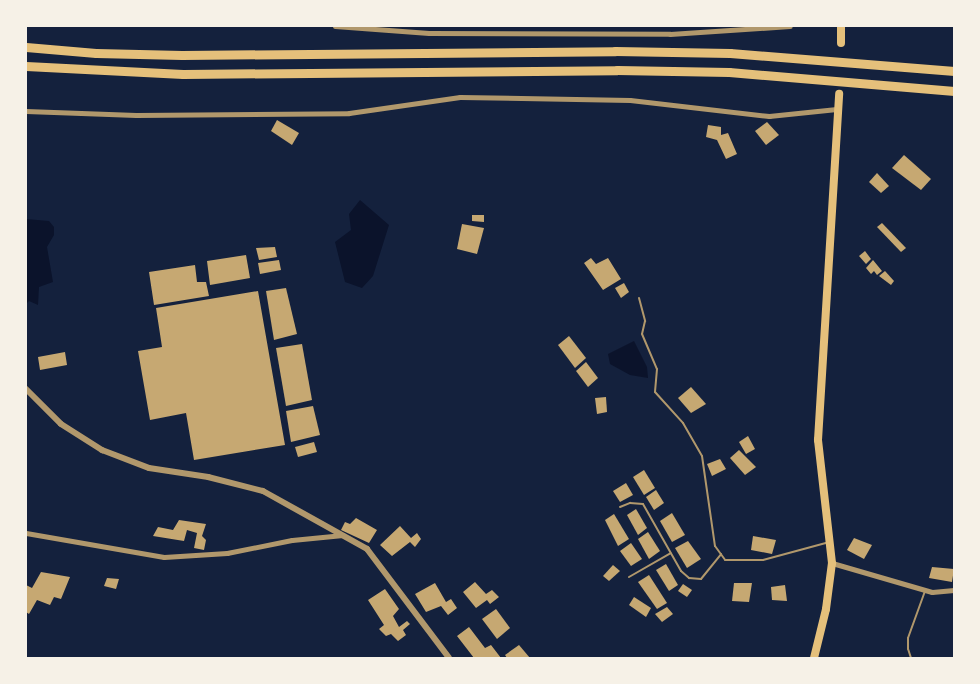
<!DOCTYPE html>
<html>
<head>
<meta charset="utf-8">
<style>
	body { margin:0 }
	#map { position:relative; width:980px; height:684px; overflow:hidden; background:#14213d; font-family:"Roboto Serif",serif }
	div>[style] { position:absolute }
	.water>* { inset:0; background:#0b132b }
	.building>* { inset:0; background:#c6a872 }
	.service>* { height:2px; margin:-1px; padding:0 1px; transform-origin:1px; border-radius:1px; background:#b1986c }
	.minor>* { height:5px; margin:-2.5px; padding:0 2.5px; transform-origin:2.5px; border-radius:2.5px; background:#b1986c }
	.tertiary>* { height:6px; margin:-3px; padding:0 3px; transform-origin:3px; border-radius:3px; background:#b1986c }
	.primary>* { height:8px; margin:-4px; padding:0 4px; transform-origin:4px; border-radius:4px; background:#e5c07b }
	.motorway>* { height:9px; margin:-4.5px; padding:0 4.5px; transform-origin:4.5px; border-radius:4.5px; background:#e5c07b }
	span { translate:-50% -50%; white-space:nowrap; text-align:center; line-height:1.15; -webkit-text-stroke:4.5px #f6f1e7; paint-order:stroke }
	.frame { position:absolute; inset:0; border:27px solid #f6f1e7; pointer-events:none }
</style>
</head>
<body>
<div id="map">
	<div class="water">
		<i style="clip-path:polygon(360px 200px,389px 225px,373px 276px,362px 288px,345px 282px,335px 242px,351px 230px,349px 214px)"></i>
		<i style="clip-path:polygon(26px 219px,49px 221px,54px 227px,54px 235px,47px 247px,53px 282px,39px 287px,38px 305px,29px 301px,26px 304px)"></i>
		<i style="clip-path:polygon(634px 341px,647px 367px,648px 378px,630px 375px,610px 364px,608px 354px)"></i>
	</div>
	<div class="building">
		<i style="clip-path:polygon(277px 120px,299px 133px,292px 145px,271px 131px)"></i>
		<i style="clip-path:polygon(767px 122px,779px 135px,766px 145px,755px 131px)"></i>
		<i style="clip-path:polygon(708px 125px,721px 127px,721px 135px,728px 133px,737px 154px,726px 159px,717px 140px,706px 137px)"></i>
		<i style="clip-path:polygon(904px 155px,931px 179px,921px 190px,892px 168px)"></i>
		<i style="clip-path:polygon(877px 173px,889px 186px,881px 193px,869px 182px)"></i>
		<i style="clip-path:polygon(472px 215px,484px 215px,484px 222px,472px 221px)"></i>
		<i style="clip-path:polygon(882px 223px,906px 248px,901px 252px,877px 227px)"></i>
		<i style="clip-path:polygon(462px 224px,484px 228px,477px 254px,457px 249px)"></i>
		<i style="clip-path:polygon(275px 247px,277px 257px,259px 260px,256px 248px)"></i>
		<i style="clip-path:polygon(865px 251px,871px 259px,866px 264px,859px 256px)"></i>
		<i style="clip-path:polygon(246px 255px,250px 278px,210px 285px,207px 261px)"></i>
		<i style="clip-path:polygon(591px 258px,596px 264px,608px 258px,621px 279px,603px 290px,584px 263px)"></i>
		<i style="clip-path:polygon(279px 260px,281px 270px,260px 274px,258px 263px)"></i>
		<i style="clip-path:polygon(873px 260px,882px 271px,877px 275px,874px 271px,871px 274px,866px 268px)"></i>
		<i style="clip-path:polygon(195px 265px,197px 282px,206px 282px,209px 296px,154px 305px,149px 272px)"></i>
		<i style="clip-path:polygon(885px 271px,894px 281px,891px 285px,879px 276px)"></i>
		<i style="clip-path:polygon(624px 283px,629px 292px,621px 298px,615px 288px)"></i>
		<i style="clip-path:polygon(286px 288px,297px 334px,274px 340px,266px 291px)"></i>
		<i style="clip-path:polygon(258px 291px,285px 445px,194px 460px,186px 413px,150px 420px,138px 351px,162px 347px,156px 308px)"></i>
		<i style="clip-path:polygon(569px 336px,586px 358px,575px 368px,558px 345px)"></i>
		<i style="clip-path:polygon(302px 344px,312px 400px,286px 406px,276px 348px)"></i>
		<i style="clip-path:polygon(65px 352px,67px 365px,40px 370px,38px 357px)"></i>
		<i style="clip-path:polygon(586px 362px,598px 378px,588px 387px,576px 371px)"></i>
		<i style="clip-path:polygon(691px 387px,706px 404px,691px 413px,678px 398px)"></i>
		<i style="clip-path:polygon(606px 397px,607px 412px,597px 414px,595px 398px)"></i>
		<i style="clip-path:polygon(313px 406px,320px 435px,291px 442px,286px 411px)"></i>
		<i style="clip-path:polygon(748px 436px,755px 449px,746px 454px,739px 442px)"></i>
		<i style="clip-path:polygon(314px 442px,317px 452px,298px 457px,295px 447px)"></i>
		<i style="clip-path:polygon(739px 450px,756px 467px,745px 475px,730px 458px)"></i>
		<i style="clip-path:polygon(720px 459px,726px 469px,712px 476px,707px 464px)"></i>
		<i style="clip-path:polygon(644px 470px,655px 488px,644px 495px,633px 477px)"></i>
		<i style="clip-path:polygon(626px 483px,633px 495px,620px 502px,613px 491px)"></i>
		<i style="clip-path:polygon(656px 490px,664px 503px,654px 510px,646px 497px)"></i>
		<i style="clip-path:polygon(636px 509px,647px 528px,638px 535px,627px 515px)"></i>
		<i style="clip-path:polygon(672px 513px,685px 535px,672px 542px,660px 521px)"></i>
		<i style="clip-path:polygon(614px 514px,629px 539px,618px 546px,605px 520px)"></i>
		<i style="clip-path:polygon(356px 518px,377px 530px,369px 543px,341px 530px,345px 522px,350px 524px)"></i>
		<i style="clip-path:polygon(179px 520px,206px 524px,202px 536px,206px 540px,204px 550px,194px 548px,197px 533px,187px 530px,184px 541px,153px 536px,158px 527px,173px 530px)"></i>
		<i style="clip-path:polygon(400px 526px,411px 538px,417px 533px,421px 539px,415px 547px,410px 542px,392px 556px,380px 545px)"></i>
		<i style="clip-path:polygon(648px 532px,660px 551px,649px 559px,638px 539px)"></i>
		<i style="clip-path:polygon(753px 536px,776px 540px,772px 554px,751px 550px)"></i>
		<i style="clip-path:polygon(854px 538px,872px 545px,864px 559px,847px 550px)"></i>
		<i style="clip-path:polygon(688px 541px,701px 559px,687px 568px,675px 548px)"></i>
		<i style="clip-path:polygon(631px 543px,642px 559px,631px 566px,620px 551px)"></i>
		<i style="clip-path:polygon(666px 564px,678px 585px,669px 591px,656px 570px)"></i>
		<i style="clip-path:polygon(613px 565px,620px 571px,609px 581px,603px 576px)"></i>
		<i style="clip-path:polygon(932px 567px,954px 569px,952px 582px,929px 578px)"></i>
		<i style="clip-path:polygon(41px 572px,70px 577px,61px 599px,54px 597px,50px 605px,37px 600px,29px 614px,26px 612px,26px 585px,32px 588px)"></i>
		<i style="clip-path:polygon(649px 575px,667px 603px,657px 609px,638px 582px)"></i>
		<i style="clip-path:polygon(107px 578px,119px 579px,116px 589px,104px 586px)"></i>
		<i style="clip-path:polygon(475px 582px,486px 594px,492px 590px,499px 597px,490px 604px,487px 600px,476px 608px,463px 592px)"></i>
		<i style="clip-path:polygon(435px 583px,446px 602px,451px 599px,457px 608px,448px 615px,441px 606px,426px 612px,415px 594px)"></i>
		<i style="clip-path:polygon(734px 583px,752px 583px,749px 602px,732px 601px)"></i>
		<i style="clip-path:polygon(683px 584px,692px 590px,687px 597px,678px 591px)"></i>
		<i style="clip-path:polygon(785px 585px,787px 601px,772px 600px,771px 587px)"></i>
		<i style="clip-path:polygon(385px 589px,399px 609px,393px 616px,399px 627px,407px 621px,410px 624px,403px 630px,406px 635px,398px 641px,391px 634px,386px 636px,379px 629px,384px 625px,368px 600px)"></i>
		<i style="clip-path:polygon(634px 597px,651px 608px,646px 617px,629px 605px)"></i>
		<i style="clip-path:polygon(667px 607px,673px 614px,662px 622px,655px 614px)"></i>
		<i style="clip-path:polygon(496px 609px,510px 628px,497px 639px,482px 619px)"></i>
		<i style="clip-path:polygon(469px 627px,485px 648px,491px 645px,501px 658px,474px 658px,457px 636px)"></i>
		<i style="clip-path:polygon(519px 645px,530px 658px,507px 658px,505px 655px)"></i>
	</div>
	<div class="service">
		<i style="left:639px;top:298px;width:24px;rotate:75deg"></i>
		<i style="left:645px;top:321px;width:13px;rotate:103deg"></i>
		<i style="left:642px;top:334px;width:38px;rotate:67deg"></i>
		<i style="left:657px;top:369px;width:23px;rotate:95deg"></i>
		<i style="left:655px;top:392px;width:42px;rotate:47.9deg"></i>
		<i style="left:683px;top:423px;width:38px;rotate:60deg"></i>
		<i style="left:702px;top:456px;width:91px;rotate:81.8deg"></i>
		<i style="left:715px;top:546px;width:17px;rotate:54deg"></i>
		<i style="left:725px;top:560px;width:38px"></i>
		<i style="left:763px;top:560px;width:65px;rotate:-15.1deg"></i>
		<i style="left:620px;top:507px;width:11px;rotate:-22deg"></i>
		<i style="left:630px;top:503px;width:13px;rotate:4deg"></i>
		<i style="left:643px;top:504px;width:77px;rotate:60.4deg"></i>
		<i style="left:681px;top:571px;width:11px;rotate:41deg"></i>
		<i style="left:689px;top:578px;width:12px;rotate:5deg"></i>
		<i style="left:701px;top:579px;width:32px;rotate:-51deg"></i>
		<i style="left:629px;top:577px;width:48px;rotate:-29.7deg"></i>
		<i style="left:911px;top:658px;width:9px;rotate:-108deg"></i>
		<i style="left:908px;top:649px;width:11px;rotate:-90deg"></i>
		<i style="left:908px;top:638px;width:50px;rotate:-70.1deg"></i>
	</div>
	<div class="minor">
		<i style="left:335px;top:26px;width:94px;rotate:4.3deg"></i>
		<i style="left:429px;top:33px;width:241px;rotate:0.2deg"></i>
		<i style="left:670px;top:34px;width:120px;rotate:-3.8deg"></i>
		<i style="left:26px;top:111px;width:110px;rotate:2.1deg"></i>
		<i style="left:136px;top:115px;width:213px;rotate:-0.5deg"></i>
		<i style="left:349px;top:113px;width:112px;rotate:-8.2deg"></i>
		<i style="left:460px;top:97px;width:170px;rotate:1deg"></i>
		<i style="left:630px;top:100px;width:140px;rotate:6.6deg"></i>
		<i style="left:769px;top:116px;width:68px;rotate:-5.9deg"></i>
		<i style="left:26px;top:533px;width:140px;rotate:9.9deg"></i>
		<i style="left:164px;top:557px;width:63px;rotate:-3.6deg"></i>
		<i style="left:227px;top:553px;width:66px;rotate:-11.3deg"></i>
		<i style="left:292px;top:540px;width:51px;rotate:-5.6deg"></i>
		<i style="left:832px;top:563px;width:104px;rotate:16.2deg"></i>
		<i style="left:932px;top:592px;width:22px;rotate:-5deg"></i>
	</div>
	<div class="tertiary">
		<i style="left:26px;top:389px;width:49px;rotate:45deg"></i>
		<i style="left:61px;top:424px;width:49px;rotate:32.4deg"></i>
		<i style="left:102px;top:450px;width:50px;rotate:21deg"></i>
		<i style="left:149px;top:468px;width:60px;rotate:8.7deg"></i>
		<i style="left:208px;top:477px;width:57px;rotate:14.3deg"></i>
		<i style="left:263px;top:491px;width:119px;rotate:29.1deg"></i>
		<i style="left:367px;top:549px;width:136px;rotate:53deg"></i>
	</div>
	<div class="primary">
		<i style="left:841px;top:26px;width:17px;rotate:90deg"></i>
		<i style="left:814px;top:658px;width:50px;rotate:-76.2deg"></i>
		<i style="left:826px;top:609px;width:46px;rotate:-82.6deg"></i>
		<i style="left:832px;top:563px;width:124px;rotate:-96.5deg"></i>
		<i style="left:818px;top:440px;width:347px;rotate:-86.5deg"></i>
	</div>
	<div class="motorway">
		<i style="left:26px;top:47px;width:70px;rotate:4.9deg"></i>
		<i style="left:96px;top:53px;width:86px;rotate:1.3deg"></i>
		<i style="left:182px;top:55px;width:433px;rotate:-0.5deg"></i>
		<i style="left:615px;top:51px;width:115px;rotate:1deg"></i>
		<i style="left:730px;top:53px;width:225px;rotate:4.6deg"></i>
		<i style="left:26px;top:66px;width:157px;rotate:2.9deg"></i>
		<i style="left:183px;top:74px;width:434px;rotate:-0.5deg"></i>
		<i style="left:617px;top:70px;width:112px;rotate:1deg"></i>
		<i style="left:729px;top:72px;width:226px;rotate:4.8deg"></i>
	</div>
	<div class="frame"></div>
</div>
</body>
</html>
